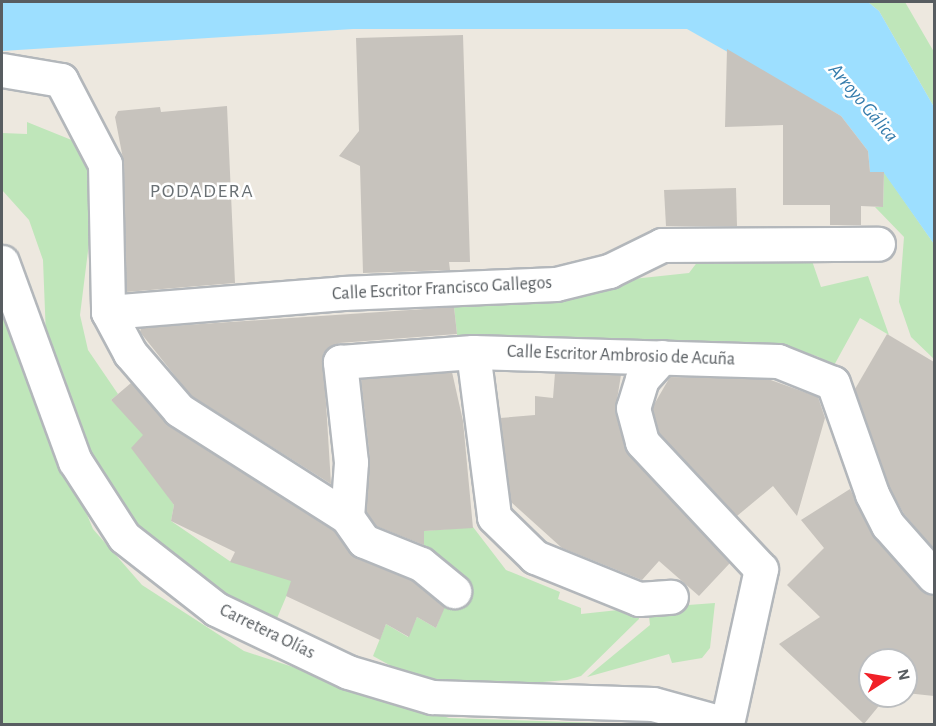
<!DOCTYPE html>
<html>
<head>
<meta charset="utf-8">
<style>
	body { margin:0 }
	#map { position:relative; width:936px; height:726px; overflow:hidden; background:#ede8df; font-family:"Alegreya Sans",sans-serif }
	div>[style] { position:absolute }
	.green>* { inset:0; background:#bfe6ba }
	.water>* { inset:0; background:#9ddfff }
	.building>* { inset:0; background:#c7c3bd }
	.roads { filter:drop-shadow(2px 0 #b3b7bb) drop-shadow(-2px 0 #b3b7bb) drop-shadow(0 2px #b3b7bb) drop-shadow(0 -2px #b3b7bb) }
	.street>* { height:33px; margin:-16.5px; padding:0 16.5px; transform-origin:16.5px; border-radius:16.5px; background:#fff }
	.secondary>* { height:33px; margin:-16.5px; padding:0 16.5px; transform-origin:16.5px; border-radius:16.5px; background:#fff }
	span { translate:-50% -50%; white-space:nowrap; text-align:center; line-height:1.15; -webkit-text-stroke:5px #fff; paint-order:stroke }
	.street-label { font-size:18px; color:#585d61 }
	.water-label { font-size:20px; color:#357cac; font-style:italic }
	.neighbourhood-label { font-size:20px; color:#697074; letter-spacing:1.5px }
	.frame { position:absolute; inset:0; border:3px solid #585d61; pointer-events:none }
	.north { position:absolute; left:858px; top:648px; width:60px; height:60px; box-sizing:border-box; background:#fff; border:2px solid #bcbec0; border-radius:50%; rotate:78deg; font-size:16px; font-weight:700; line-height:24px; text-align:center; color:#585d61 }
	.north::after { content:''; display:block; margin:auto; width:21px; height:27px; background:#f12128; clip-path:polygon(50% 0,100% 100%,50% 72%,0 100%) }
</style>
</head>
<body>
<div id="map">
	<div class="green">
		<i style="clip-path:polygon(868px 2px,905px 2px,934px 52px,934px 107px,879px 11px)"></i>
		<i style="clip-path:polygon(27px 122px,79px 143px,88px 156px,93px 211px,80px 315px,88px 350px,118px 394px,111px 400px,146px 432px,150px 470px,174px 505px,171px 521px,231px 562px,300px 564px,275px 623px,236px 606px,134px 527px,107px 492px,71px 420px,46px 337px,43px 260px,29px 220px,2px 190px,2px 133px,27px 134px)"></i>
		<i style="clip-path:polygon(884px 172px,934px 244px,934px 359px,911px 337px,899px 302px,904px 237px,875px 207px,883px 207px)"></i>
		<i style="clip-path:polygon(705px 252px,811px 258px,821px 287px,868px 276px,889px 335px,860px 318px,832px 369px,819px 357px,776px 343px,458px 343px,453px 298px,689px 273px)"></i>
		<i style="clip-path:polygon(2px 310px,93px 529px,142px 585px,244px 651px,449px 718px,631px 724px,2px 724px)"></i>
		<i style="clip-path:polygon(473px 527px,506px 570px,560px 592px,558px 599px,581px 608px,581px 614px,637px 608px,639px 619px,581px 676px,567px 680px,456px 689px,415px 679px,373px 656px,386px 624px,408px 637px,417px 617px,436px 628px,448px 597px,470px 595px,471px 589px,453px 584px,424px 555px,424px 531px)"></i>
		<i style="clip-path:polygon(715px 603px,710px 648px,702px 658px,672px 663px,669px 654px,587px 677px,650px 625px,648px 608px)"></i>
	</div>
	<div class="water">
		<i style="clip-path:polygon(2px 2px,868px 2px,879px 11px,934px 107px,934px 244px,884px 173px,870px 172px,868px 151px,841px 116px,687px 29px,353px 29px,2px 51px)"></i>
	</div>
	<div class="building">
		<i style="clip-path:polygon(463px 35px,470px 262px,449px 262px,450px 270px,363px 273px,360px 166px,339px 156px,359px 131px,356px 38px)"></i>
		<i style="clip-path:polygon(727px 49px,841px 116px,868px 151px,870px 172px,884px 172px,883px 207px,861px 206px,861px 225px,830px 225px,830px 205px,783px 205px,783px 125px,725px 127px)"></i>
		<i style="clip-path:polygon(227px 106px,235px 283px,126px 292px,124px 164px,115px 117px,118px 111px,160px 107px,161px 112px)"></i>
		<i style="clip-path:polygon(736px 188px,737px 226px,666px 226px,664px 190px)"></i>
		<i style="clip-path:polygon(454px 307px,457px 334px,339px 343px,323px 354px,331px 484px,191px 396px,140px 332px,141px 328px)"></i>
		<i style="clip-path:polygon(887px 334px,934px 362px,934px 549px,904px 514px,889px 487px,855px 389px)"></i>
		<i style="clip-path:polygon(452px 372px,463px 421px,473px 528px,424px 531px,424px 545px,376px 526px,366px 512px,370px 460px,361px 379px)"></i>
		<i style="clip-path:polygon(555px 373px,621px 375px,615px 412px,628px 454px,730px 563px,699px 596px,659px 561px,642px 580px,562px 548px,511px 502px,500px 418px,535px 415px,535px 396px,553px 398px)"></i>
		<i style="clip-path:polygon(670px 377px,768px 379px,818px 397px,825px 418px,797px 516px,773px 486px,737px 516px,659px 433px,652px 408px)"></i>
		<i style="clip-path:polygon(131px 383px,169px 426px,334px 531px,356px 558px,411px 580px,445px 607px,436px 628px,417px 617px,409px 637px,386px 624px,380px 640px,286px 596px,291px 581px,230px 562px,235px 552px,171px 521px,174px 505px,131px 448px,143px 435px,111px 400px)"></i>
		<i style="clip-path:polygon(850px 489px,874px 537px,920px 589px,934px 595px,934px 696px,906px 693px,906px 660px,870px 660px,870px 696px,887px 696px,864px 724px,779px 644px,820px 617px,787px 585px,824px 548px,801px 520px)"></i>
	</div>
	<div class="roads">
		<div class="street">
			<i style="left:2px;top:70px;width:60px;rotate:9.6deg"></i>
			<i style="left:61px;top:80px;width:95px;rotate:62.4deg"></i>
			<i style="left:105px;top:164px;width:148px;rotate:88.8deg"></i>
			<i style="left:108px;top:312px;width:47px;rotate:61.8deg"></i>
			<i style="left:130px;top:353px;width:75px;rotate:49.3deg"></i>
			<i style="left:179px;top:410px;width:199px;rotate:32.5deg"></i>
			<i style="left:347px;top:517px;width:29px;rotate:55deg"></i>
			<i style="left:364px;top:541px;width:61px;rotate:22deg"></i>
			<i style="left:421px;top:564px;width:43px;rotate:39.3deg"></i>
			<i style="left:108px;top:312px;width:236px;rotate:-4.6deg"></i>
			<i style="left:343px;top:293px;width:213px;rotate:-2.4deg"></i>
			<i style="left:556px;top:284px;width:55px;rotate:-13.8deg"></i>
			<i style="left:609px;top:271px;width:59px;rotate:-26.1deg"></i>
			<i style="left:662px;top:245px;width:216px;rotate:-0.3deg"></i>
			<i style="left:473px;top:352px;width:166px;rotate:82.7deg"></i>
			<i style="left:494px;top:517px;width:57px;rotate:44.3deg"></i>
			<i style="left:535px;top:557px;width:112px;rotate:22deg"></i>
			<i style="left:639px;top:599px;width:32px;rotate:-4deg"></i>
			<i style="left:662px;top:357px;width:30px;rotate:132deg"></i>
			<i style="left:642px;top:379px;width:30px;rotate:107deg"></i>
			<i style="left:633px;top:408px;width:35px;rotate:75deg"></i>
			<i style="left:642px;top:442px;width:174px;rotate:46.9deg"></i>
			<i style="left:761px;top:569px;width:159px;rotate:102.4deg"></i>
			<i style="left:347px;top:517px;width:55px;rotate:-85.8deg"></i>
			<i style="left:351px;top:462px;width:101px;rotate:-96.3deg"></i>
			<i style="left:340px;top:362px;width:133px;rotate:-4.3deg"></i>
			<i style="left:473px;top:352px;width:305px;rotate:1.7deg"></i>
			<i style="left:778px;top:361px;width:59px;rotate:21.8deg"></i>
			<i style="left:833px;top:383px;width:118px;rotate:70.6deg"></i>
			<i style="left:872px;top:494px;width:35px;rotate:63deg"></i>
			<i style="left:888px;top:525px;width:69px;rotate:48.5deg"></i>
		</div>
		<div class="secondary">
			<i style="left:2px;top:262px;width:212px;rotate:69.9deg"></i>
			<i style="left:75px;top:461px;width:90px;rotate:57.2deg"></i>
			<i style="left:124px;top:537px;width:117px;rotate:38deg"></i>
			<i style="left:216px;top:609px;width:146px;rotate:25.5deg"></i>
			<i style="left:348px;top:672px;width:88px;rotate:16.6deg"></i>
			<i style="left:432px;top:697px;width:221px;rotate:1.8deg"></i>
			<i style="left:653px;top:704px;width:76px;rotate:15.3deg"></i>
		</div>
	</div>
	<div class="street-label">
		<span style="left:442px;top:289px;rotate:-3deg">Calle Escritor Francisco Gallegos</span>
		<span style="left:621px;top:356px;rotate:2deg">Calle Escritor Ambrosio de Acuña</span>
		<span style="left:267px;top:632px;rotate:26deg">Carretera Olías</span>
	</div>
	<div class="water-label">
		<span style="left:863px;top:103px;rotate:50deg">Arroyo Gálica</span>
	</div>
	<div class="neighbourhood-label">
		<span style="left:202px;top:191px">PODADERA</span>
	</div>
	<div class="frame"></div>
	<div class="north">N</div>
</div>
</body>
</html>
